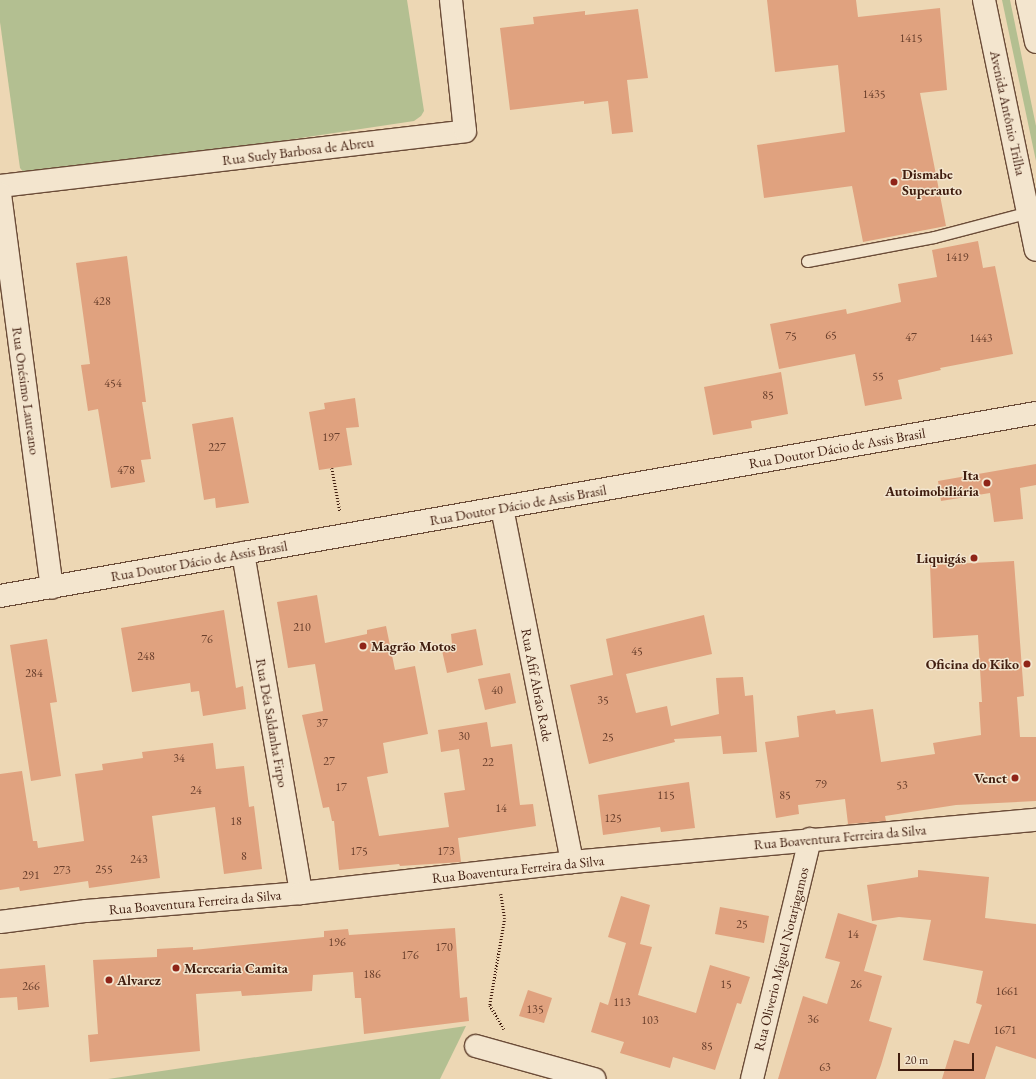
<!DOCTYPE html>
<html>
<head>
<meta charset="utf-8">
<style>
	body { margin:0 }
	#map { position:relative; width:1036px; height:1079px; overflow:hidden; background:#edd7b4; font-family:"EB Garamond",serif }
	div>[style] { position:absolute }
	.green>* { inset:0; background:#b3bf91 }
	.building>* { inset:0; background:#e0a27f }
	.path>* { height:2.5px; margin-top:-1.25px; transform-origin:0; background:repeating-linear-gradient(90deg,#401d0f 0 1px,transparent 0 3px) }
	.roads { filter:drop-shadow(1px 0 #6b4c38) drop-shadow(-1px 0 #6b4c38) drop-shadow(0 1px #6b4c38) drop-shadow(0 -1px #6b4c38) }
	.lane>* { height:11px; margin:-5.5px; padding:0 5.5px; transform-origin:5.5px; border-radius:5.5px; background:#f3e5ce }
	.street>* { height:22px; margin:-11px; padding:0 11px; transform-origin:11px; border-radius:11px; background:#f3e5ce }
	.secondary>* { height:22px; margin:-11px; padding:0 11px; transform-origin:11px; border-radius:11px; background:#f3e5ce }
	.dots>* { width:11px; height:11px; translate:-50% -50%; box-sizing:border-box; border:2px solid #f3e5ce; border-radius:50% }
	span { translate:-50% -50%; white-space:nowrap; text-align:center; line-height:1.15; -webkit-text-stroke:3px #f3e5ce; paint-order:stroke }
	.number-label { font-size:12px; color:#683e2b }
	.number-label span { -webkit-text-stroke-width:0 }
	.street-label { font-size:14px; color:#401d0f }
	.poi-label { font-size:14px; color:#401d0f; font-weight:700 }
	.left { translate:0 -50%; text-align:left }
	.right { translate:-100% -50%; text-align:right }
	.scale { position:absolute; left:898px; top:1053px; width:76px; height:18px; box-sizing:border-box; border:2px solid #401d0f; border-top:0; padding-left:5px; font-size:12px; line-height:14px; white-space:nowrap; color:#401d0f; -webkit-text-stroke:3px #f3e5ce; paint-order:stroke }
</style>
</head>
<body>
<div id="map">
	<div class="green">
		<i style="clip-path:polygon(0 0,407px 0,424px 111px,421px 116px,414px 121px,33px 178px,26px 175px,20px 168px,0 22px)"></i>
		<i style="clip-path:polygon(1002px 0,1010px 0,1036px 126px,1036px 161px)"></i>
		<i style="clip-path:polygon(466px 1026px,440px 1079px,108px 1079px)"></i>
	</div>
	<div class="building">
		<i style="clip-path:polygon(767px 0,856px 0,858px 17px,940px 8px,947px 90px,920px 93px,946px 226px,863px 242px,852px 186px,764px 198px,757px 145px,845px 132px,838px 65px,775px 72px)"></i>
		<i style="clip-path:polygon(638px 9px,648px 78px,627px 80px,633px 132px,612px 134px,608px 101px,584px 104px,584px 101px,510px 110px,500px 28px,534px 24px,533px 17px,585px 11px,585px 15px)"></i>
		<i style="clip-path:polygon(978px 241px,983px 268px,995px 266px,1013px 354px,940px 368px,941px 370px,898px 380px,902px 399px,865px 406px,855px 354px,779px 369px,770px 324px,846px 309px,847px 314px,901px 302px,898px 284px,937px 277px,932px 250px)"></i>
		<i style="clip-path:polygon(127px 256px,146px 402px,142px 402px,151px 459px,141px 460px,145px 482px,111px 488px,98px 409px,88px 411px,81px 365px,90px 364px,76px 263px)"></i>
		<i style="clip-path:polygon(781px 372px,788px 414px,751px 421px,752px 428px,713px 435px,704px 387px)"></i>
		<i style="clip-path:polygon(355px 398px,359px 427px,346px 428px,352px 465px,319px 470px,309px 412px,325px 409px,324px 403px)"></i>
		<i style="clip-path:polygon(233px 417px,249px 503px,216px 508px,215px 498px,204px 500px,192px 424px)"></i>
		<i style="clip-path:polygon(1036px 464px,1036px 485px,1020px 488px,1023px 519px,994px 522px,990px 493px,941px 501px,938px 481px)"></i>
		<i style="clip-path:polygon(1014px 561px,1024px 696px,1017px 697px,1020px 737px,1036px 737px,1036px 801px,956px 805px,885px 816px,886px 821px,848px 824px,845px 799px,798px 805px,799px 814px,776px 818px,765px 742px,799px 737px,797px 716px,835px 710px,836px 714px,873px 709px,881px 762px,935px 754px,933px 743px,981px 735px,979px 702px,982px 702px,978px 635px,933px 638px,930px 565px)"></i>
		<i style="clip-path:polygon(317px 595px,325px 643px,367px 634px,367px 630px,386px 626px,395px 670px,415px 666px,428px 734px,383px 743px,388px 773px,367px 777px,379px 836px,449px 827px,444px 793px,465px 790px,459px 749px,441px 752px,438px 730px,487px 722px,491px 747px,512px 744px,520px 805px,533px 804px,536px 826px,458px 838px,461px 862px,400px 866px,399px 864px,339px 870px,334px 821px,332px 821px,329px 807px,323px 808px,302px 715px,323px 711px,315px 664px,288px 668px,277px 602px)"></i>
		<i style="clip-path:polygon(224px 610px,236px 688px,243px 686px,246px 709px,203px 716px,199px 691px,191px 692px,190px 683px,132px 692px,121px 628px)"></i>
		<i style="clip-path:polygon(704px 615px,712px 654px,626px 674px,636px 713px,667px 706px,671px 726px,719px 714px,716px 678px,743px 677px,745px 696px,753px 695px,757px 752px,723px 754px,721px 736px,674px 739px,675px 742px,589px 764px,570px 685px,613px 675px,606px 639px)"></i>
		<i style="clip-path:polygon(476px 629px,483px 665px,447px 673px,441px 646px,452px 644px,451px 634px)"></i>
		<i style="clip-path:polygon(47px 639px,57px 702px,50px 703px,61px 776px,31px 781px,10px 645px)"></i>
		<i style="clip-path:polygon(510px 673px,516px 703px,485px 710px,478px 679px)"></i>
		<i style="clip-path:polygon(213px 743px,216px 769px,244px 766px,249px 807px,254px 806px,262px 869px,224px 874px,215px 807px,152px 816px,160px 878px,89px 888px,88px 881px,20px 891px,19px 887px,0 890px,0 774px,22px 771px,33px 841px,37px 841px,38px 848px,84px 841px,75px 774px,103px 770px,102px 764px,143px 758px,142px 752px)"></i>
		<i style="clip-path:polygon(689px 782px,695px 828px,661px 832px,660px 827px,603px 835px,598px 795px)"></i>
		<i style="clip-path:polygon(918px 870px,989px 877px,985px 918px,1036px 924px,1036px 1059px,996px 1046px,985px 1079px,942px 1079px,954px 1040px,969px 1044px,982px 1005px,976px 1003px,983px 971px,923px 960px,931px 920px,899px 917px,872px 921px,867px 885px,918px 877px)"></i>
		<i style="clip-path:polygon(621px 896px,650px 905px,640px 944px,652px 947px,638px 995px,696px 1013px,710px 965px,750px 977px,741px 1004px,737px 1003px,715px 1070px,673px 1057px,670px 1068px,620px 1053px,624px 1042px,591px 1032px,600px 1002px,608px 1005px,626px 943px,608px 937px)"></i>
		<i style="clip-path:polygon(720px 907px,769px 916px,764px 943px,715px 934px)"></i>
		<i style="clip-path:polygon(838px 913px,877px 925px,864px 971px,882px 976px,869px 1021px,892px 1028px,881px 1065px,876px 1079px,778px 1079px,803px 996px,827px 1004px,840px 962px,825px 958px)"></i>
		<i style="clip-path:polygon(455px 928px,460px 998px,467px 997px,469px 1021px,364px 1034px,361px 998px,355px 998px,353px 972px,313px 975px,312px 991px,242px 996px,241px 991px,196px 994px,200px 1051px,90px 1062px,88px 1035px,98px 1034px,93px 960px,157px 957px,157px 949px,193px 947px,193px 950px,324px 937px,324px 931px,348px 929px,349px 935px)"></i>
		<i style="clip-path:polygon(45px 965px,49px 1007px,18px 1010px,17px 997px,0 998px,0 969px)"></i>
		<i style="clip-path:polygon(528px 990px,552px 998px,544px 1023px,519px 1016px)"></i>
	</div>
	<div class="path">
		<i style="left:332px;top:468px;width:44px;rotate:79.5deg"></i>
		<i style="left:501px;top:894px;width:24px;rotate:81deg"></i>
		<i style="left:505px;top:918px;width:88px;rotate:99.8deg"></i>
		<i style="left:490px;top:1005px;width:28px;rotate:60deg"></i>
	</div>
	<div class="roads">
		<div class="lane">
			<i style="left:807px;top:261px;width:129px;rotate:-10.7deg"></i>
			<i style="left:934px;top:237px;width:98px;rotate:-14.7deg"></i>
		</div>
		<div class="street">
			<i style="left:0;top:186px;width:468px;rotate:-6.7deg"></i>
			<i style="left:465px;top:131px;width:132px;rotate:-96.1deg"></i>
			<i style="left:0;top:194px;width:397px;rotate:82.5deg"></i>
			<i style="left:502px;top:508px;width:361px;rotate:78.8deg"></i>
			<i style="left:243px;top:553px;width:345px;rotate:80.3deg"></i>
			<i style="left:0;top:596px;width:1052px;rotate:-10.02deg"></i>
			<i style="left:476px;top:1046px;width:123px;rotate:15.6deg"></i>
			<i style="left:752px;top:1079px;width:247px;rotate:-76.4deg"></i>
		</div>
		<div class="secondary">
			<i style="left:984px;top:0;width:255px;rotate:78.3deg"></i>
			<i style="left:1027px;top:0;width:43px;rotate:77.9deg"></i>
			<i style="left:0;top:922px;width:87px;rotate:-7.3deg"></i>
			<i style="left:86px;top:911px;width:216px;rotate:-4.8deg"></i>
			<i style="left:301px;top:893px;width:273px;rotate:-6.5deg"></i>
			<i style="left:572px;top:862px;width:466px;rotate:-5.2deg"></i>
		</div>
	</div>
	<div class="dots">
		<i style="left:894px;top:182px;background:#8f2418"></i>
		<i style="left:987px;top:483px;background:#8f2418"></i>
		<i style="left:974px;top:558px;background:#8f2418"></i>
		<i style="left:363px;top:646px;background:#8f2418"></i>
		<i style="left:1027px;top:664px;background:#8f2418"></i>
		<i style="left:1015px;top:778px;background:#8f2418"></i>
		<i style="left:176px;top:968px;background:#8f2418"></i>
		<i style="left:109px;top:980px;background:#8f2418"></i>
	</div>
	<div class="number-label">
		<span style="left:911px;top:39px">1415</span>
		<span style="left:874px;top:95px">1435</span>
		<span style="left:957px;top:258px">1419</span>
		<span style="left:102px;top:302px">428</span>
		<span style="left:831px;top:336px">65</span>
		<span style="left:791px;top:337px">75</span>
		<span style="left:911px;top:338px">47</span>
		<span style="left:981px;top:339px">1443</span>
		<span style="left:878px;top:377px">55</span>
		<span style="left:113px;top:384px">454</span>
		<span style="left:768px;top:396px">85</span>
		<span style="left:331px;top:438px">197</span>
		<span style="left:217px;top:448px">227</span>
		<span style="left:126px;top:471px">478</span>
		<span style="left:302px;top:628px">210</span>
		<span style="left:207px;top:640px">76</span>
		<span style="left:637px;top:652px">45</span>
		<span style="left:146px;top:657px">248</span>
		<span style="left:34px;top:674px">284</span>
		<span style="left:497px;top:691px">40</span>
		<span style="left:603px;top:701px">35</span>
		<span style="left:322px;top:724px">37</span>
		<span style="left:464px;top:737px">30</span>
		<span style="left:608px;top:738px">25</span>
		<span style="left:179px;top:759px">34</span>
		<span style="left:329px;top:762px">27</span>
		<span style="left:488px;top:763px">22</span>
		<span style="left:821px;top:785px">79</span>
		<span style="left:902px;top:786px">53</span>
		<span style="left:341px;top:788px">17</span>
		<span style="left:196px;top:791px">24</span>
		<span style="left:666px;top:796px">115</span>
		<span style="left:785px;top:796px">85</span>
		<span style="left:501px;top:809px">14</span>
		<span style="left:613px;top:819px">125</span>
		<span style="left:236px;top:822px">18</span>
		<span style="left:359px;top:852px">175</span>
		<span style="left:446px;top:852px">173</span>
		<span style="left:244px;top:857px">8</span>
		<span style="left:139px;top:860px">243</span>
		<span style="left:104px;top:870px">255</span>
		<span style="left:62px;top:871px">273</span>
		<span style="left:31px;top:876px">291</span>
		<span style="left:742px;top:925px">25</span>
		<span style="left:853px;top:935px">14</span>
		<span style="left:337px;top:943px">196</span>
		<span style="left:444px;top:948px">170</span>
		<span style="left:410px;top:956px">176</span>
		<span style="left:372px;top:975px">186</span>
		<span style="left:726px;top:985px">15</span>
		<span style="left:856px;top:985px">26</span>
		<span style="left:31px;top:987px">266</span>
		<span style="left:1007px;top:992px">1661</span>
		<span style="left:622px;top:1003px">113</span>
		<span style="left:535px;top:1010px">135</span>
		<span style="left:813px;top:1020px">36</span>
		<span style="left:650px;top:1021px">103</span>
		<span style="left:1005px;top:1031px">1671</span>
		<span style="left:707px;top:1047px">85</span>
		<span style="left:825px;top:1068px">63</span>
	</div>
	<div class="street-label">
		<span style="left:1008px;top:113px;rotate:78deg">Avenida Antônio Trilha</span>
		<span style="left:298px;top:151px;rotate:-7deg">Rua Suely Barbosa de Abreu</span>
		<span style="left:26px;top:391px;rotate:82deg">Rua Onésimo Laureano</span>
		<span style="left:837px;top:448px;rotate:-10deg">Rua Doutor Dácio de Assis Brasil</span>
		<span style="left:518px;top:505px;rotate:-10deg">Rua Doutor Dácio de Assis Brasil</span>
		<span style="left:199px;top:561px;rotate:-10deg">Rua Doutor Dácio de Assis Brasil</span>
		<span style="left:537px;top:685px;rotate:79deg">Rua Afif Abrão Rade</span>
		<span style="left:272px;top:723px;rotate:80deg">Rua Déa Saldanha Firpo</span>
		<span style="left:840px;top:837px;rotate:-5deg">Rua Boaventura Ferreira da Silva</span>
		<span style="left:518px;top:869px;rotate:-6deg">Rua Boaventura Ferreira da Silva</span>
		<span style="left:195px;top:902px;rotate:-5deg">Rua Boaventura Ferreira da Silva</span>
		<span style="left:781px;top:959px;rotate:-76deg">Rua Oliverio Miguel Notarjagamos</span>
	</div>
	<div class="poi-label">
		<span class="left" style="left:902px;top:182px">Dismabe<br>Superauto</span>
		<span class="right" style="left:979px;top:483px">Ita<br>Autoimobiliária</span>
		<span class="right" style="left:966px;top:558px">Liquigás</span>
		<span class="left" style="left:371px;top:646px">Magrão Motos</span>
		<span class="right" style="left:1019px;top:664px">Oficina do Kiko</span>
		<span class="right" style="left:1007px;top:778px">Venet</span>
		<span class="left" style="left:184px;top:968px">Mercearia Camita</span>
		<span class="left" style="left:117px;top:980px">Alvarez</span>
	</div>
	<div class="scale">20 m</div>
</div>
</body>
</html>
